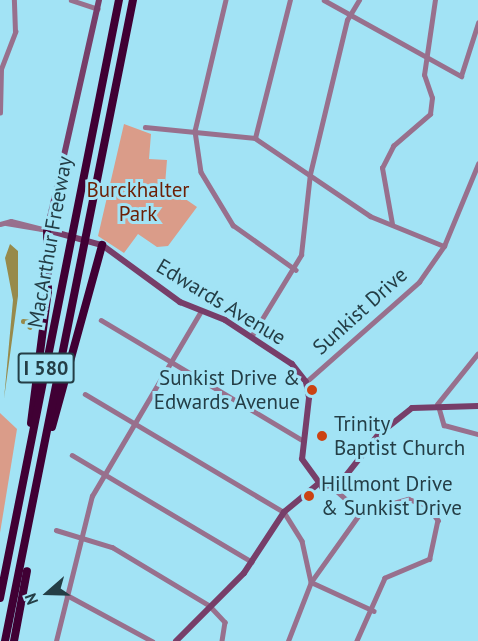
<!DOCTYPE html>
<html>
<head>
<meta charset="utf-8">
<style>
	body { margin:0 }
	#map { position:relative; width:478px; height:641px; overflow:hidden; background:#a2e3f5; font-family:"PT Sans",sans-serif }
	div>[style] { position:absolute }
	.green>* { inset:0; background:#da9c89 }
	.water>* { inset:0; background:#978a4b }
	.canal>* { height:4.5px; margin:-2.25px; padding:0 2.25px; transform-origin:2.25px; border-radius:2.25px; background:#978a4b }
	.street>* { height:4.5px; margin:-2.25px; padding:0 2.25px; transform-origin:2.25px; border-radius:2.25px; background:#98708d }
	.secondary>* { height:6px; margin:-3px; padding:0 3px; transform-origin:3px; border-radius:3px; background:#773e69 }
	.highway>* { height:8px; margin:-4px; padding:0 4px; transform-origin:4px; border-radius:4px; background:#400034 }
	.dots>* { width:16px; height:16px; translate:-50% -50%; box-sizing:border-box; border:3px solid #a2e3f5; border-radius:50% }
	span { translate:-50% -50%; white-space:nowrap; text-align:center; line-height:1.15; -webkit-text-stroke:6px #a2e3f5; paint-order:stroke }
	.shield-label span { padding:2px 4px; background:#a2e3f5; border:2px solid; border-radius:4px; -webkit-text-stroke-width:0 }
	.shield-label { font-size:20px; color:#243e46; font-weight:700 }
	.park-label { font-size:21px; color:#6c1f05 }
	.street-label { font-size:21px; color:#243e46 }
	.poi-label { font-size:21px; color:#243e46 }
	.right { translate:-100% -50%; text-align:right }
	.left { translate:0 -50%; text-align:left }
	.north { position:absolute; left:18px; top:563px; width:60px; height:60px; -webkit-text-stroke:4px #a2e3f5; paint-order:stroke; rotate:250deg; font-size:16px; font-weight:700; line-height:24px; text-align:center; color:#243e46 }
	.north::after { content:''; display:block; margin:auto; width:21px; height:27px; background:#243e46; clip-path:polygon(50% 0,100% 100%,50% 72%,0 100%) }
</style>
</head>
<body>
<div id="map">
	<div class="green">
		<i style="clip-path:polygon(124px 124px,151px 134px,149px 159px,167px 160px,165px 185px,197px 207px,168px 246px,157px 247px,138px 234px,124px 253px,98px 236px)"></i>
		<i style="clip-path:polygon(0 413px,17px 429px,0 533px)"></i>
	</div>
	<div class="water">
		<i style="clip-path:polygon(10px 244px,18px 251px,18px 296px,4px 399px,13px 300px,5px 258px)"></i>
	</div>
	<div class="canal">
		<i style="left:23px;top:321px;width:8px;rotate:7deg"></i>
		<i style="left:31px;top:322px;width:5px;rotate:101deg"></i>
	</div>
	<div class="street">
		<i style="left:71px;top:0;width:28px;rotate:18deg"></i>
		<i style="left:226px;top:0;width:135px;rotate:103.3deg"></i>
		<i style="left:195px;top:131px;width:41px;rotate:81.7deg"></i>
		<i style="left:201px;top:172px;width:62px;rotate:58.9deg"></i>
		<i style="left:233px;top:225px;width:77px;rotate:35.5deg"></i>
		<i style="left:324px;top:0;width:157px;rotate:29deg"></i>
		<i style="left:461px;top:76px;width:56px;rotate:-72.2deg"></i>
		<i style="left:0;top:113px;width:44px;rotate:-88.7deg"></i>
		<i style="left:1px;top:69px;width:40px;rotate:-69deg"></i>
		<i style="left:15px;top:32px;width:32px;rotate:-92deg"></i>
		<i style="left:145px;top:127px;width:111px;rotate:5.7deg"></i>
		<i style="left:255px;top:138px;width:139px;rotate:34.1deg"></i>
		<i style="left:370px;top:216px;width:80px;rotate:22.1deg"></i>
		<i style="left:255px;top:138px;width:142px;rotate:-75.8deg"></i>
		<i style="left:6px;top:223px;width:42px;rotate:9.7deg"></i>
		<i style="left:0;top:224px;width:11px;rotate:-15deg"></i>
		<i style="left:11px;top:221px;width:37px;rotate:14deg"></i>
		<i style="left:392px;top:224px;width:57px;rotate:-100.1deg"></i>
		<i style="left:382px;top:168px;width:25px;rotate:-63deg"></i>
		<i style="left:393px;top:146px;width:49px;rotate:-40.9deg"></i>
		<i style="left:430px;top:114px;width:16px;rotate:-83deg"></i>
		<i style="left:432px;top:98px;width:24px;rotate:-109deg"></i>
		<i style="left:424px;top:75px;width:76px;rotate:-81.7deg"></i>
		<i style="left:101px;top:320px;width:233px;rotate:30.8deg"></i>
		<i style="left:251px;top:337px;width:96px;rotate:-58.6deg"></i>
		<i style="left:301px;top:255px;width:81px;rotate:-83.7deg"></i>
		<i style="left:310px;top:174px;width:158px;rotate:-76.5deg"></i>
		<i style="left:347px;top:20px;width:23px;rotate:-59deg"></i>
		<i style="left:478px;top:354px;width:64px;rotate:128.7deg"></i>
		<i style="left:438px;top:404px;width:22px;rotate:74deg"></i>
		<i style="left:444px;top:425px;width:35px;rotate:15deg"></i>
		<i style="left:306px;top:382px;width:151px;rotate:-41.5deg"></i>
		<i style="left:419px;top:282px;width:44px;rotate:-55.2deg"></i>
		<i style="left:444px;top:246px;width:89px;rotate:-67.5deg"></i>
		<i style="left:85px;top:394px;width:231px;rotate:30.7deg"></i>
		<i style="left:284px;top:512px;width:34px;rotate:58deg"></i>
		<i style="left:302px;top:541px;width:42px;rotate:77.6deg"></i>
		<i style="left:311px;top:582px;width:69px;rotate:24.7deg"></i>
		<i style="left:72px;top:455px;width:209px;rotate:30.7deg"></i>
		<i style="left:332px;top:487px;width:38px;rotate:41deg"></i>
		<i style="left:361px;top:512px;width:49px;rotate:-15.5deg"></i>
		<i style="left:408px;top:499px;width:20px;rotate:18deg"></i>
		<i style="left:427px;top:505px;width:19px;rotate:54deg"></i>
		<i style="left:438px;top:520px;width:40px;rotate:102deg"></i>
		<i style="left:430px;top:559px;width:49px;rotate:157.1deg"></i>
		<i style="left:385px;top:578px;width:69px;rotate:114deg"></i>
		<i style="left:56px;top:530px;width:59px;rotate:16.9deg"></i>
		<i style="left:112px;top:547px;width:114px;rotate:31deg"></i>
		<i style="left:210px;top:606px;width:22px;rotate:47deg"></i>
		<i style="left:225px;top:622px;width:19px;rotate:99deg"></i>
		<i style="left:67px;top:595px;width:97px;rotate:28.4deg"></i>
		<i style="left:56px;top:641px;width:149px;rotate:-76.1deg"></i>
		<i style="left:92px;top:496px;width:215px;rotate:-59.5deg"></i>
		<i style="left:288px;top:641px;width:63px;rotate:-68.7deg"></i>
		<i style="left:311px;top:582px;width:86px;rotate:-54.5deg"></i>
	</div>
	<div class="secondary">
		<i style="left:99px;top:0;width:236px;rotate:102.7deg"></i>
		<i style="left:47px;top:230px;width:57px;rotate:15.3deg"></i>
		<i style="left:102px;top:245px;width:97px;rotate:36.2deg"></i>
		<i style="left:180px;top:302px;width:48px;rotate:21.8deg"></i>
		<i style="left:225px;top:320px;width:80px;rotate:33.3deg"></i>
		<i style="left:292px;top:364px;width:23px;rotate:52deg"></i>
		<i style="left:306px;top:382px;width:16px;rotate:79deg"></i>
		<i style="left:309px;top:398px;width:61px;rotate:96.5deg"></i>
		<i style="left:302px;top:459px;width:34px;rotate:54deg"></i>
		<i style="left:322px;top:487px;width:18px;rotate:-13deg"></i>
		<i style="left:340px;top:483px;width:61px;rotate:-51.6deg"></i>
		<i style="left:378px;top:435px;width:43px;rotate:-38.5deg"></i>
		<i style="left:412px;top:408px;width:66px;rotate:-1.7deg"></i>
		<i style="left:176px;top:641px;width:96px;rotate:-45deg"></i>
		<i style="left:244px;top:573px;width:73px;rotate:-56.7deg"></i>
		<i style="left:284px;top:512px;width:44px;rotate:-39.5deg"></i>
	</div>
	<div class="highway">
		<i style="left:31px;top:423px;width:133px;rotate:-82.7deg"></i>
		<i style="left:48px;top:291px;width:61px;rotate:-90.9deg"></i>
		<i style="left:52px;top:427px;width:189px;rotate:-74.6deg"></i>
		<i style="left:0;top:598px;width:610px;rotate:-78.75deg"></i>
		<i style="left:5px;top:641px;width:654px;rotate:-78.71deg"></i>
		<i style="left:14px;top:641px;width:71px;rotate:-79.5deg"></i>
	</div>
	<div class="dots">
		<i style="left:312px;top:390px;background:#cb4313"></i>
		<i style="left:322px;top:436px;background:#cb4313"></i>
		<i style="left:309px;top:496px;background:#cb4313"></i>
	</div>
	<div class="shield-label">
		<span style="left:46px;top:368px">I 580</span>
	</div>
	<div class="park-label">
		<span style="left:138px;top:202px">Burckhalter<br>Park</span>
	</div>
	<div class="street-label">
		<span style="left:50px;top:242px;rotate:-80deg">MacArthur Freeway</span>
		<span style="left:221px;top:302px;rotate:31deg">Edwards Avenue</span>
		<span style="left:360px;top:311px;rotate:-42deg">Sunkist Drive</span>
	</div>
	<div class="poi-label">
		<span class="right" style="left:300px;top:390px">Sunkist Drive &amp;<br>Edwards Avenue</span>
		<span class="left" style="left:334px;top:436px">Trinity<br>Baptist Church</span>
		<span class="left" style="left:321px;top:496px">Hillmont Drive<br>&amp; Sunkist Drive</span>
	</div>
	<div class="north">N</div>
</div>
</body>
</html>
